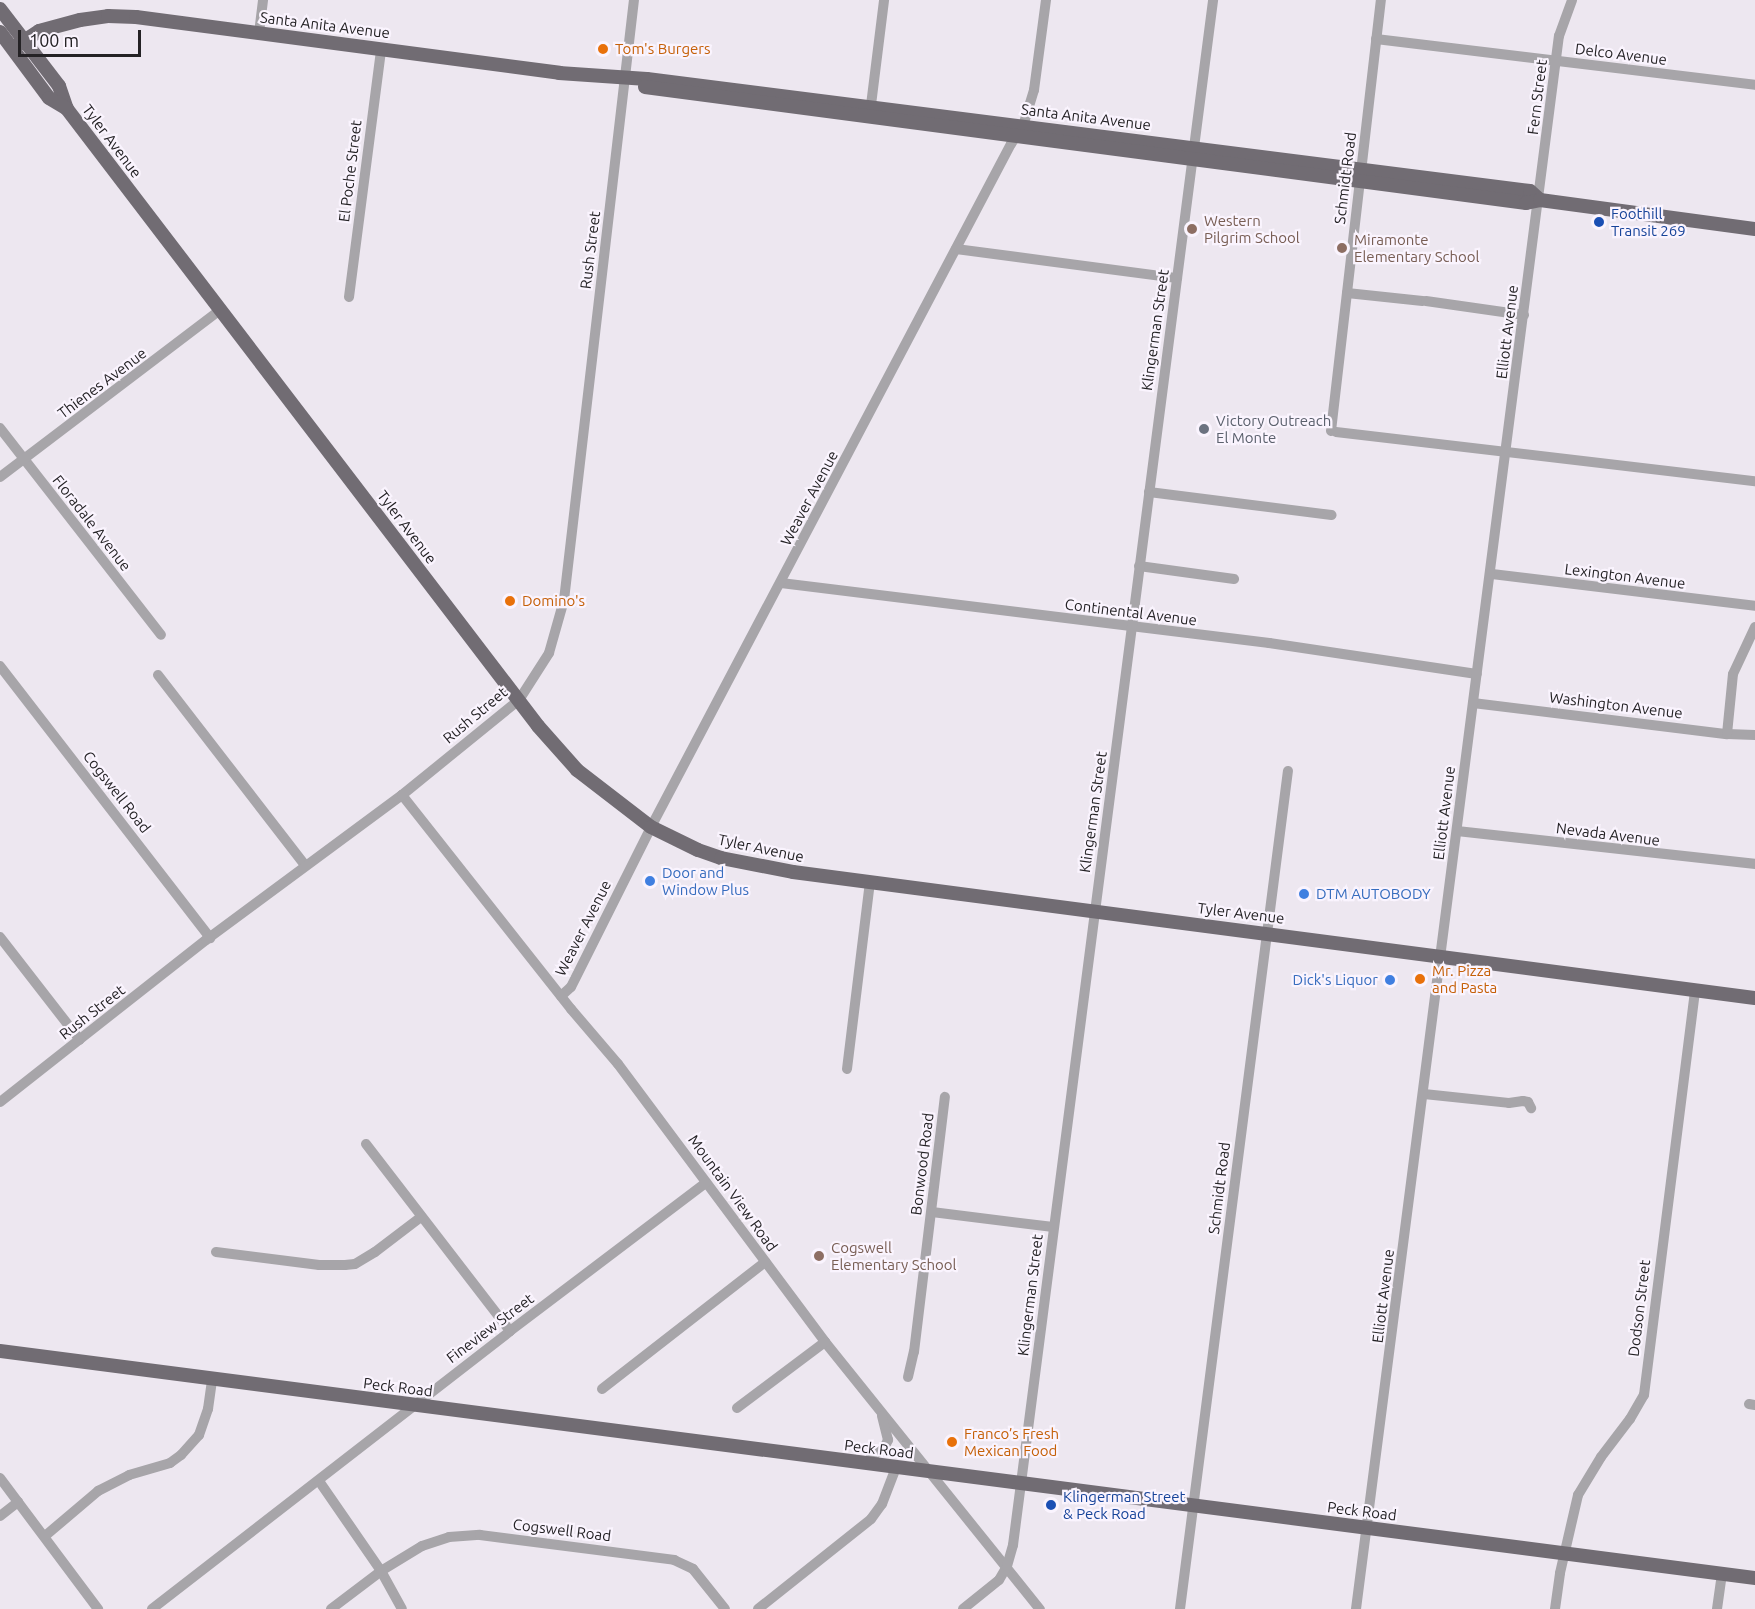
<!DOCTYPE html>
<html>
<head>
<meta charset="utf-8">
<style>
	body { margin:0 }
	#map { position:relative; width:1755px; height:1609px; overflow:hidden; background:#ede7f0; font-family:Ubuntu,sans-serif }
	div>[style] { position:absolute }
	.minor>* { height:10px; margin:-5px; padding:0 5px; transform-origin:5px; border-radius:5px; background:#a7a5a9 }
	.major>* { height:14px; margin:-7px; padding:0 7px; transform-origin:7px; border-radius:7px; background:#716c73 }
	.dots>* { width:16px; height:16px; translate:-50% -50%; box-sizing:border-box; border:3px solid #faf4fe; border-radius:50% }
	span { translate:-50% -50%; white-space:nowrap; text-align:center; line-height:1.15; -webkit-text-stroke:4.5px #faf4fe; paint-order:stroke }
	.street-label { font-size:15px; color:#242225 }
	.food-label { font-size:15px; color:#c56008 }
	.left { translate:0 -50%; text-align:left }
	.transit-label { font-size:15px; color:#164399 }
	.education-label { font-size:15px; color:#785e54 }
	.worship-label { font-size:15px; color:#5b616d }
	.shop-label { font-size:15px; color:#366cbe }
	.right { translate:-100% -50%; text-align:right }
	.scale { position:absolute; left:18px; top:30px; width:123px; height:27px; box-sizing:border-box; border:3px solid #242225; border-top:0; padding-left:8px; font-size:18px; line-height:21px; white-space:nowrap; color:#242225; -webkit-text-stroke:4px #faf4fe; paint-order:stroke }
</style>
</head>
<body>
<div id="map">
	<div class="minor">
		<i style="left:259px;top:33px;width:33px;rotate:-83deg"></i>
		<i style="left:1376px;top:39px;width:382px;rotate:6.9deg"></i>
		<i style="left:870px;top:113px;width:114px;rotate:-82.9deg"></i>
		<i style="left:956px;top:249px;width:223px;rotate:7.5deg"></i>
		<i style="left:1347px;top:293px;width:76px;rotate:6deg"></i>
		<i style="left:349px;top:297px;width:250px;rotate:-82.6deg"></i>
		<i style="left:1426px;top:301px;width:99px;rotate:8.1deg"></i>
		<i style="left:0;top:428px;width:262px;rotate:52.1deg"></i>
		<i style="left:1331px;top:431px;width:434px;rotate:-83.4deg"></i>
		<i style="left:1336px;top:432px;width:422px;rotate:6.7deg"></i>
		<i style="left:0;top:477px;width:276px;rotate:-37.2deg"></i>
		<i style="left:1149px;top:492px;width:184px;rotate:7.2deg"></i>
		<i style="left:1139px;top:566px;width:96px;rotate:7.8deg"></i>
		<i style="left:1492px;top:574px;width:265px;rotate:6.9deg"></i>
		<i style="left:781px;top:583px;width:492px;rotate:7deg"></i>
		<i style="left:1269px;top:643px;width:210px;rotate:8.5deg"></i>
		<i style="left:0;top:666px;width:344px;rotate:52.3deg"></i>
		<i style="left:158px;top:675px;width:240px;rotate:52.3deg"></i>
		<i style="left:1473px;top:703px;width:256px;rotate:7deg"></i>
		<i style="left:1727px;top:734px;width:28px;rotate:2deg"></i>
		<i style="left:1727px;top:734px;width:60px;rotate:-84.3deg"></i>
		<i style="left:1733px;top:674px;width:52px;rotate:-64.9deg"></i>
		<i style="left:402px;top:795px;width:273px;rotate:51.7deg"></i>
		<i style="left:571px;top:1009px;width:72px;rotate:49.5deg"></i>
		<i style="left:618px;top:1064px;width:347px;rotate:53.3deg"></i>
		<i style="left:825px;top:1342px;width:343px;rotate:51.2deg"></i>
		<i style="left:1457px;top:831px;width:300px;rotate:6.3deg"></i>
		<i style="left:0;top:937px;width:130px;rotate:52.2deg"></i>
		<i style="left:561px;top:996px;width:13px;rotate:-42deg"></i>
		<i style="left:571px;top:987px;width:179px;rotate:-63.4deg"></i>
		<i style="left:651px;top:827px;width:772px;rotate:-62.21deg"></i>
		<i style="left:1011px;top:144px;width:22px;rotate:-56deg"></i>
		<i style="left:1023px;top:126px;width:38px;rotate:-73deg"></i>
		<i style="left:1034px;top:90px;width:91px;rotate:-82.4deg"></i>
		<i style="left:847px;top:1069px;width:187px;rotate:-83deg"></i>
		<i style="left:1424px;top:1094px;width:85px;rotate:6deg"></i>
		<i style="left:1509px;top:1103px;width:14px;rotate:-8deg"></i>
		<i style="left:1523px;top:1101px;width:5px;rotate:11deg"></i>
		<i style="left:1528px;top:1102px;width:7px;rotate:63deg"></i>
		<i style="left:0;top:1102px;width:262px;rotate:-38.2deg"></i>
		<i style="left:206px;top:940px;width:244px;rotate:-36.5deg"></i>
		<i style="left:402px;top:795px;width:151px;rotate:-39.1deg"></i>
		<i style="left:519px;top:700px;width:56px;rotate:-57.4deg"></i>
		<i style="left:549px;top:653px;width:55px;rotate:-74.2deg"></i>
		<i style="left:564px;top:600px;width:604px;rotate:-83.35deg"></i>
		<i style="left:366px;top:1144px;width:236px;rotate:52.4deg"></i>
		<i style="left:932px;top:1212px;width:122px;rotate:7.1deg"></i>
		<i style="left:216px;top:1252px;width:104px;rotate:7.2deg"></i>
		<i style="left:319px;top:1265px;width:26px"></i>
		<i style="left:345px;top:1265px;width:10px;rotate:-6deg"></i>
		<i style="left:355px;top:1264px;width:23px;rotate:-31deg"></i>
		<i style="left:375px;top:1252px;width:58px;rotate:-37.3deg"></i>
		<i style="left:908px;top:1377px;width:26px;rotate:-77deg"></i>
		<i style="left:914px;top:1352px;width:257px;rotate:-83.1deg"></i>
		<i style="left:602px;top:1389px;width:207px;rotate:-37.9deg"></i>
		<i style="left:1749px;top:1404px;width:6px;rotate:9deg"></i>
		<i style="left:737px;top:1408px;width:110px;rotate:-36.9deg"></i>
		<i style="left:864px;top:1464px;width:28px;rotate:-41deg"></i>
		<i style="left:885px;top:1446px;width:7px;rotate:-63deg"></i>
		<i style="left:888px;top:1440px;width:25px;rotate:-104deg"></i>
		<i style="left:0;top:1478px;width:164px;rotate:53.2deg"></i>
		<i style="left:319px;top:1481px;width:109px;rotate:55.4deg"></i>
		<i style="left:381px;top:1571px;width:43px;rotate:61.1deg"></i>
		<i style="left:0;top:1516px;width:23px;rotate:-38deg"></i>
		<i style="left:45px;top:1536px;width:70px;rotate:-40.3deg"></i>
		<i style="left:98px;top:1491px;width:35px;rotate:-27deg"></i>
		<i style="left:129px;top:1475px;width:43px;rotate:-16.3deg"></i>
		<i style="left:170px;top:1463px;width:14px;rotate:-36deg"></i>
		<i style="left:181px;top:1455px;width:27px;rotate:-48deg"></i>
		<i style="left:199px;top:1435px;width:28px;rotate:-71deg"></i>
		<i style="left:208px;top:1409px;width:29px;rotate:-82deg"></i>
		<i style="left:152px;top:1609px;width:453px;rotate:-37.8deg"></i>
		<i style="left:510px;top:1331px;width:246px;rotate:-37.1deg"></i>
		<i style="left:331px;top:1609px;width:63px;rotate:-37.2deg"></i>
		<i style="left:381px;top:1571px;width:48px;rotate:-31.4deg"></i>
		<i style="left:422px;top:1546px;width:28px;rotate:-18deg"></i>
		<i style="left:449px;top:1537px;width:31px;rotate:-4deg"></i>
		<i style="left:480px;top:1535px;width:196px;rotate:7.3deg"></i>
		<i style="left:674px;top:1560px;width:21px;rotate:25deg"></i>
		<i style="left:693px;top:1569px;width:51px;rotate:51.3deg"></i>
		<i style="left:758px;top:1609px;width:144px;rotate:-38.5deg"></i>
		<i style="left:871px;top:1519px;width:19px;rotate:-54deg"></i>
		<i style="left:882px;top:1504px;width:40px;rotate:-69deg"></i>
		<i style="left:963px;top:1609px;width:46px;rotate:-38.9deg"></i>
		<i style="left:999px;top:1580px;width:16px;rotate:-60deg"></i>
		<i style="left:1007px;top:1566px;width:22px;rotate:-74deg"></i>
		<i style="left:1013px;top:1545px;width:1558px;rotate:-82.62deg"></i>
		<i style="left:1180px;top:1609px;width:845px;rotate:-82.66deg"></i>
		<i style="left:1356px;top:1609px;width:1586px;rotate:-82.65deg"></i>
		<i style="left:1559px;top:36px;width:38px;rotate:-70deg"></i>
		<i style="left:1555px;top:1609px;width:36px;rotate:-82deg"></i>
		<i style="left:1560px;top:1573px;width:80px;rotate:-77deg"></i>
		<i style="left:1578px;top:1495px;width:44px;rotate:-58.8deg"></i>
		<i style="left:1601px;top:1457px;width:48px;rotate:-52.7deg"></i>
		<i style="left:1630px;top:1419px;width:28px;rotate:-60deg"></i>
		<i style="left:1644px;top:1395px;width:407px;rotate:-82.8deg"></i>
		<i style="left:1717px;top:1609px;width:35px;rotate:-82deg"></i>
	</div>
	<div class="major">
		<i style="left:0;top:9px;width:97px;rotate:52.5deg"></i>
		<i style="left:59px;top:86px;width:24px;rotate:71deg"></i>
		<i style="left:67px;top:109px;width:776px;rotate:52.64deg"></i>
		<i style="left:538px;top:726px;width:59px;rotate:48.4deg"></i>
		<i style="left:577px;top:770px;width:93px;rotate:37.6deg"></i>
		<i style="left:651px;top:827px;width:52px;rotate:26.1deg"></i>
		<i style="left:698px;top:850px;width:24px;rotate:19deg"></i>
		<i style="left:721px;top:858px;width:73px;rotate:11deg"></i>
		<i style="left:793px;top:872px;width:970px;rotate:7.46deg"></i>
		<i style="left:0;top:32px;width:82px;rotate:53.4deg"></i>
		<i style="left:49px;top:98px;width:21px;rotate:31deg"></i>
		<i style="left:13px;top:48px;width:31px;rotate:-33deg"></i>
		<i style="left:39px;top:31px;width:42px;rotate:-15deg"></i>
		<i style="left:80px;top:20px;width:28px;rotate:-8deg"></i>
		<i style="left:108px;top:16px;width:28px;rotate:2deg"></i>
		<i style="left:136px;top:17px;width:427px;rotate:7.5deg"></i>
		<i style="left:559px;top:73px;width:88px;rotate:3.9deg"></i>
		<i style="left:647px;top:79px;width:890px;rotate:7.23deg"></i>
		<i style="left:1530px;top:191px;width:13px;rotate:42deg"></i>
		<i style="left:645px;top:87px;width:889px;rotate:7.5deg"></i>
		<i style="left:1526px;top:203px;width:14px;rotate:-12deg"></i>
		<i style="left:1540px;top:200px;width:217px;rotate:7.7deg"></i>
		<i style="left:0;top:1351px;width:1770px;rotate:7.37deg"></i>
	</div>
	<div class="dots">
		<i style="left:603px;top:49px;background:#e8710a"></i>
		<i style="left:1599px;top:222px;background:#1a4fb4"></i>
		<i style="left:1192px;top:229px;background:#8d6e63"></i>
		<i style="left:1342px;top:248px;background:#8d6e63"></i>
		<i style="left:1204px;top:429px;background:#6b7280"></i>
		<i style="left:510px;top:601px;background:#e8710a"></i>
		<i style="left:650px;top:881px;background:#3f7fe0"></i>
		<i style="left:1304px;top:894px;background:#3f7fe0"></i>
		<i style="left:1420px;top:979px;background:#e8710a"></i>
		<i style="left:1390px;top:980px;background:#3f7fe0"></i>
		<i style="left:819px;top:1256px;background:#8d6e63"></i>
		<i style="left:952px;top:1442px;background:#e8710a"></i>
		<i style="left:1051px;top:1505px;background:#1a4fb4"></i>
	</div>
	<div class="street-label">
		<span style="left:325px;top:25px;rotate:7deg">Santa Anita Avenue</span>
		<span style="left:1621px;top:54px;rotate:7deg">Delco Avenue</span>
		<span style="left:1537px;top:97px;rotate:-83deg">Fern Street</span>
		<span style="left:1086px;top:117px;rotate:7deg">Santa Anita Avenue</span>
		<span style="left:112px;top:141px;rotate:53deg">Tyler Avenue</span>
		<span style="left:350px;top:171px;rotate:-83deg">El Poche Street</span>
		<span style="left:1345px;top:178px;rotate:-83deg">Schmidt Road</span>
		<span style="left:590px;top:250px;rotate:-83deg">Rush Street</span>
		<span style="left:1155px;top:330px;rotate:-82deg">Klingerman Street</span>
		<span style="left:1507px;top:332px;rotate:-83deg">Elliott Avenue</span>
		<span style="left:102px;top:383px;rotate:-37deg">Thienes Avenue</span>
		<span style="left:809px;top:498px;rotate:-62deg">Weaver Avenue</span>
		<span style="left:92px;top:523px;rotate:52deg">Floradale Avenue</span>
		<span style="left:407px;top:527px;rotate:53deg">Tyler Avenue</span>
		<span style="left:1625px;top:576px;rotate:7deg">Lexington Avenue</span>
		<span style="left:1131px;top:612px;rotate:7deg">Continental Avenue</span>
		<span style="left:1616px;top:705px;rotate:7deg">Washington Avenue</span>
		<span style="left:475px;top:715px;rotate:-40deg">Rush Street</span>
		<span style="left:117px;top:792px;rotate:52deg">Cogswell Road</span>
		<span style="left:1093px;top:812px;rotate:-82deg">Klingerman Street</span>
		<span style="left:1444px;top:813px;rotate:-83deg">Elliott Avenue</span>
		<span style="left:1608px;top:834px;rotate:7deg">Nevada Avenue</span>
		<span style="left:761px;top:848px;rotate:12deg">Tyler Avenue</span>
		<span style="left:1241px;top:913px;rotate:7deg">Tyler Avenue</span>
		<span style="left:583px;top:928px;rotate:-63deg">Weaver Avenue</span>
		<span style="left:92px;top:1012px;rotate:-38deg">Rush Street</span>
		<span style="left:922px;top:1164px;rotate:-83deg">Bonwood Road</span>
		<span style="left:1219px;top:1188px;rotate:-83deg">Schmidt Road</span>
		<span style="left:733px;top:1193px;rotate:54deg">Mountain View Road</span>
		<span style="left:1030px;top:1295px;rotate:-83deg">Klingerman Street</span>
		<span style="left:1383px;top:1296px;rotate:-83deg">Elliott Avenue</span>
		<span style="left:1639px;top:1308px;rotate:-83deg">Dodson Street</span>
		<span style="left:490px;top:1328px;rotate:-37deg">Fineview Street</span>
		<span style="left:398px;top:1387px;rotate:7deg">Peck Road</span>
		<span style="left:879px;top:1449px;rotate:7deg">Peck Road</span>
		<span style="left:1362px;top:1511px;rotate:7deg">Peck Road</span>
		<span style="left:562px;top:1530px;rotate:7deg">Cogswell Road</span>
	</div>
	<div class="food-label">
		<span class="left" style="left:615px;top:49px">Tom's Burgers</span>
		<span class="left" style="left:522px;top:601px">Domino's</span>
		<span class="left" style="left:1432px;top:979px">Mr. Pizza<br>and Pasta</span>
		<span class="left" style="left:964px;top:1442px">Franco’s Fresh<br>Mexican Food</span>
	</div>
	<div class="transit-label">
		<span class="left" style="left:1611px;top:222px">Foothill<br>Transit 269</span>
		<span class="left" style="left:1063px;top:1505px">Klingerman Street<br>&amp; Peck Road</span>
	</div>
	<div class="education-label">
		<span class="left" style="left:1204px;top:229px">Western<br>Pilgrim School</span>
		<span class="left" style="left:1354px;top:248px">Miramonte<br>Elementary School</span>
		<span class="left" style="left:831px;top:1256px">Cogswell<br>Elementary School</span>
	</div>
	<div class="worship-label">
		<span class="left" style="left:1216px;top:429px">Victory Outreach<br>El Monte</span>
	</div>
	<div class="shop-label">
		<span class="left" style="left:662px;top:881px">Door and<br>Window Plus</span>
		<span class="left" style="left:1316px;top:894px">DTM AUTOBODY</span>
		<span class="right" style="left:1378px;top:980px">Dick's Liquor</span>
	</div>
	<div class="scale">100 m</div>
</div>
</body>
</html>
